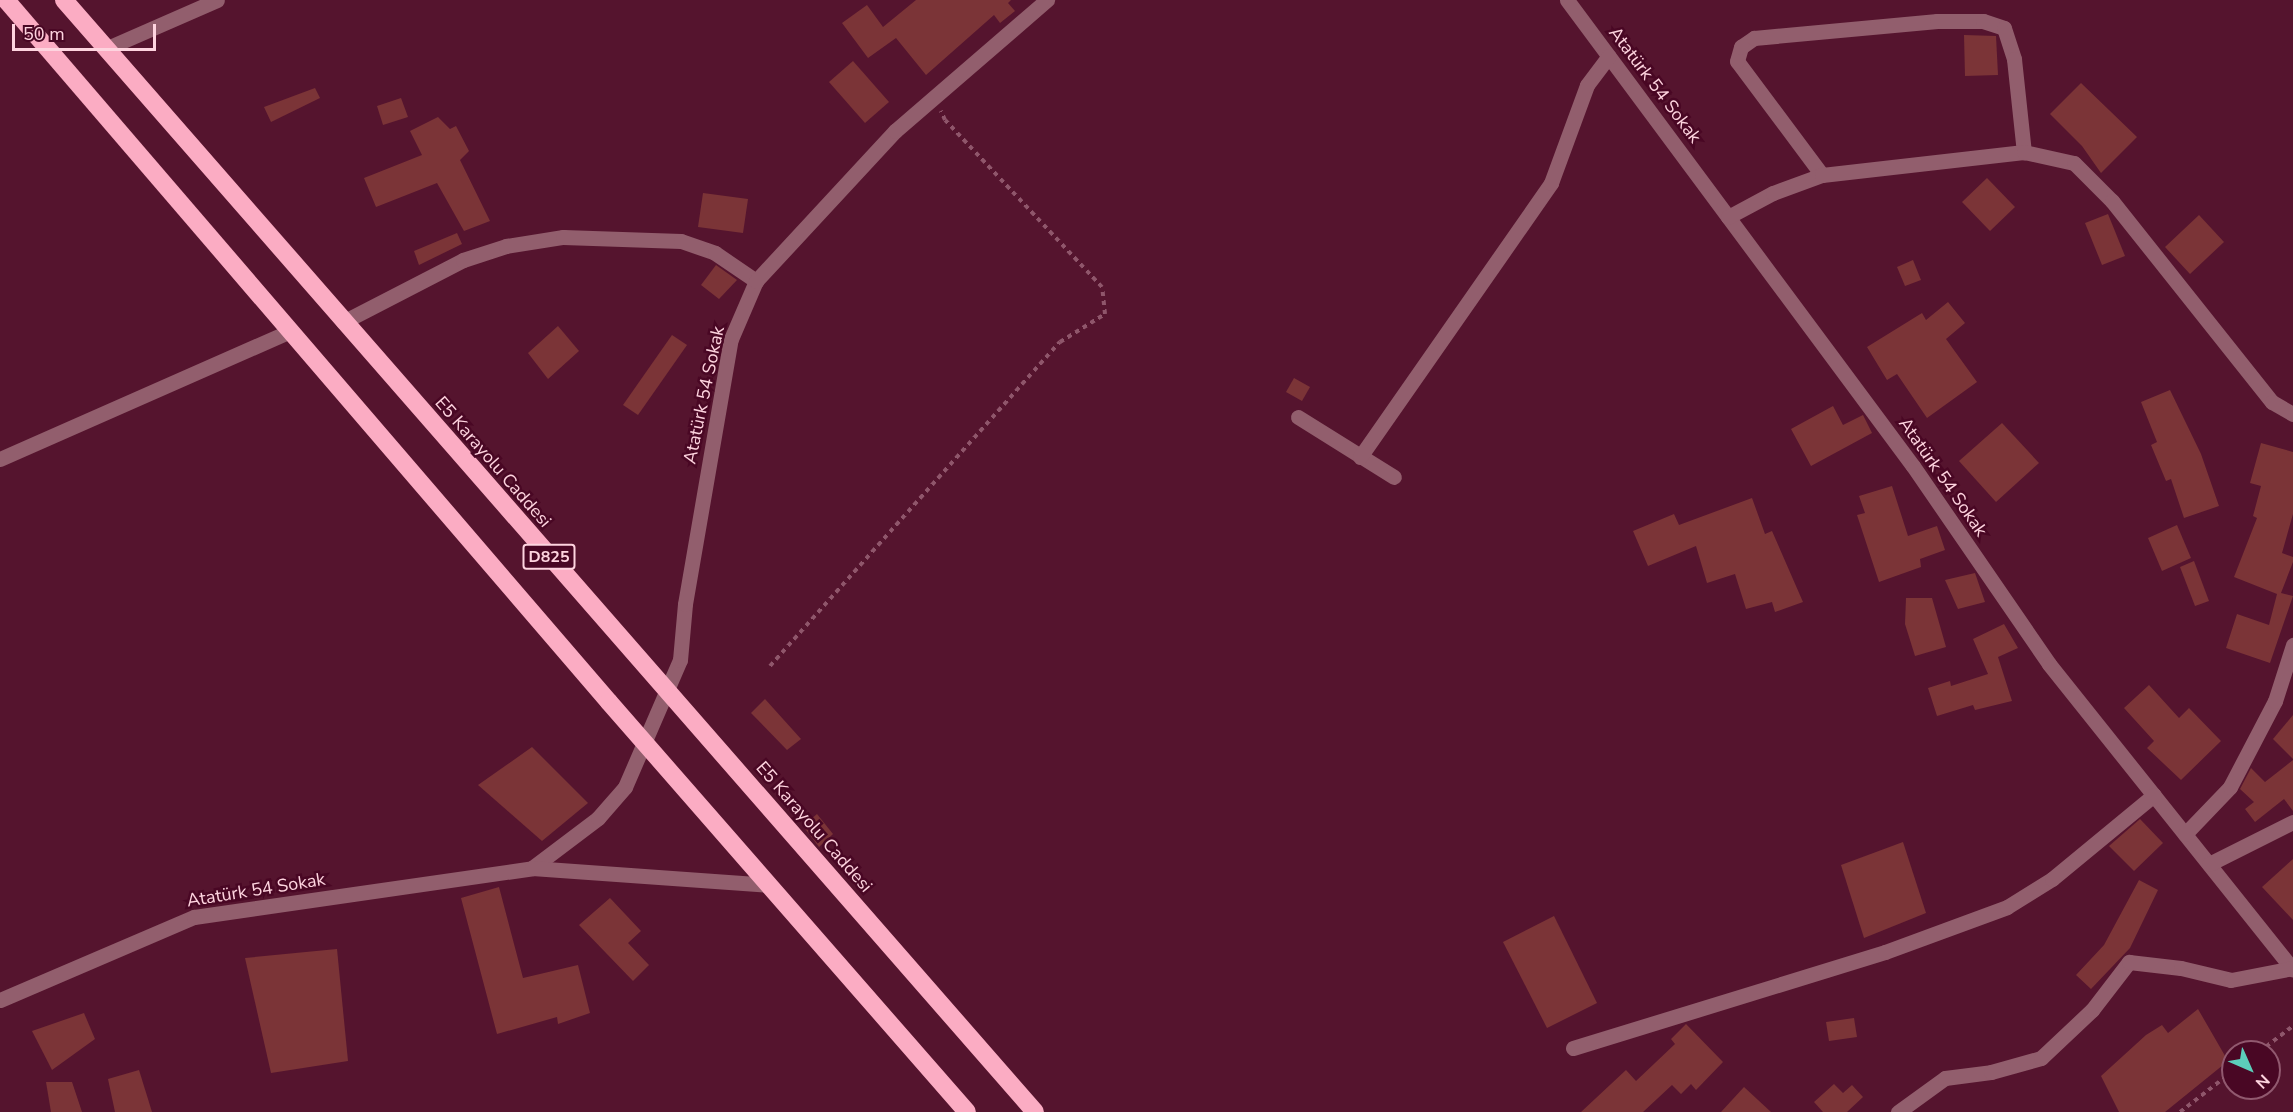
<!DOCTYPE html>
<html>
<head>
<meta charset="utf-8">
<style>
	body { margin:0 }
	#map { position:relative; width:2293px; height:1112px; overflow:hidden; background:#55142e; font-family:"Nunito Sans",sans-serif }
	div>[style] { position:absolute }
	.building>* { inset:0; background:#7b3437 }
	.path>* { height:4px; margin-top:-2px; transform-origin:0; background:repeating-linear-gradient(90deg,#8f566b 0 4.5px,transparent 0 9px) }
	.minor>* { height:15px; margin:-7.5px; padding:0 7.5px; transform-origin:7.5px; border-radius:7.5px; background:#925e6d }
	.highway>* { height:18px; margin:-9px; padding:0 9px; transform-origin:9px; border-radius:9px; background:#fbacc3 }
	span { translate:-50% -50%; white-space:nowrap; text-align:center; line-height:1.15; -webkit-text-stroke:5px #490724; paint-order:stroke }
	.shield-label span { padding:2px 4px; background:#490724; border:2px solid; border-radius:4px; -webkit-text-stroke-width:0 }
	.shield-label { font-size:16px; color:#fed4df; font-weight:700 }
	.street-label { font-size:18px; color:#fed4df }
	.north { position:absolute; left:2221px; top:1040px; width:60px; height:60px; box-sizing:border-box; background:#490724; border:2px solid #91596f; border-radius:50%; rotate:135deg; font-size:16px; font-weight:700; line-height:24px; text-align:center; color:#fed4df }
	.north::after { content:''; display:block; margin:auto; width:21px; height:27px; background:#5cceba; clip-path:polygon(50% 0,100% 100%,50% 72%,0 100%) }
	.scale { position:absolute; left:12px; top:24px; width:144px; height:27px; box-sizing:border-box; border:3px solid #fed4df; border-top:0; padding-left:8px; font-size:18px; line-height:21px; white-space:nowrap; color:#fed4df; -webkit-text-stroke:4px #490724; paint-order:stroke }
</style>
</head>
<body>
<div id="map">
	<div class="building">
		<i style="clip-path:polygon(916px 0,1011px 0,1008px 3px,1015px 11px,1000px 23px,994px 15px,926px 75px,896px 38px,868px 58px,842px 23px,867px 5px,883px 27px)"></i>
		<i style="clip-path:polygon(1964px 35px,1996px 36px,1998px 75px,1965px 76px)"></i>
		<i style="clip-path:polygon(853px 61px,889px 102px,865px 123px,829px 82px)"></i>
		<i style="clip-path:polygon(2081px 83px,2137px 137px,2101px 173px,2082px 146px,2050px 114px)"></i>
		<i style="clip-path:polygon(315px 88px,320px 98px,271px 122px,264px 107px)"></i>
		<i style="clip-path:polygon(401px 98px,408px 117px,383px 125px,377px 106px)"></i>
		<i style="clip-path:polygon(438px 117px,450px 129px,456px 126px,469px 151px,460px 160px,490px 221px,464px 231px,437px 183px,376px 207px,364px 178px,422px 155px,410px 131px)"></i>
		<i style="clip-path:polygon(1987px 178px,2015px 207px,1990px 231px,1962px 202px)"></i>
		<i style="clip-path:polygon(703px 193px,748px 199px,743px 233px,698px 227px)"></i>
		<i style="clip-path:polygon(2108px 214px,2125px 256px,2102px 265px,2085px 223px)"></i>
		<i style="clip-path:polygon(2199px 215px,2224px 242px,2190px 274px,2165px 247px)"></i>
		<i style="clip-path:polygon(457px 233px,462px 244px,419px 265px,414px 251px)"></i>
		<i style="clip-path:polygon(1913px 260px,1921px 280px,1905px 286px,1897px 267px)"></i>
		<i style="clip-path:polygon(716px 265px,737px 280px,719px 299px,701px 285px)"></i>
		<i style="clip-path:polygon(1948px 302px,1965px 323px,1946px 339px,1977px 382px,1927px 418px,1897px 374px,1887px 380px,1867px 347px,1922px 313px,1926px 320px)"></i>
		<i style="clip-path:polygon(558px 326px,579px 351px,548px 379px,528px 353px)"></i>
		<i style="clip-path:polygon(672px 335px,687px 345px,638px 415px,623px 405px)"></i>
		<i style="clip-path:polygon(1294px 378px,1310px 387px,1302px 401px,1286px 392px)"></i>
		<i style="clip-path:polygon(2170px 390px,2201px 454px,2219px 506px,2184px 518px,2171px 479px,2166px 481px,2151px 445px,2157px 442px,2141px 402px)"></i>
		<i style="clip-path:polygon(1833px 406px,1843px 425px,1863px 415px,1872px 433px,1811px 466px,1791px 429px)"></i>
		<i style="clip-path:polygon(2002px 423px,2039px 463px,1996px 502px,1959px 461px)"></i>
		<i style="clip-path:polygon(2261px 443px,2293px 452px,2293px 514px,2282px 553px,2293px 557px,2293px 562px,2281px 593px,2293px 596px,2270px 663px,2226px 648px,2237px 614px,2269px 625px,2277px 594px,2234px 577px,2257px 518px,2253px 516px,2261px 486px,2250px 483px)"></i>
		<i style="clip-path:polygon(1892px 486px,1908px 536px,1937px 526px,1945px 550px,1920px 559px,1921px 567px,1879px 582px,1857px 515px,1865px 513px,1859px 496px)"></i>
		<i style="clip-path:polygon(1752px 498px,1765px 534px,1772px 531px,1803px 602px,1775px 612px,1772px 602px,1746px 609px,1735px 574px,1707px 583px,1696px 546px,1648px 566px,1633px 531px,1674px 514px,1679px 525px)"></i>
		<i style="clip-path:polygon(2177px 525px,2191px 558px,2162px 571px,2148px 538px)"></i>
		<i style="clip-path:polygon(2194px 561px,2209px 601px,2195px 606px,2180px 567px)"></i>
		<i style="clip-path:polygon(1975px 573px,1985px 602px,1958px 609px,1945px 580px)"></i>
		<i style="clip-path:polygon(1906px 598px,1932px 598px,1946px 647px,1915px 656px,1905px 624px)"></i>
		<i style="clip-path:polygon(2004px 624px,2018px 648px,1998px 657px,2012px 701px,1975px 710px,1973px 705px,1937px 716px,1928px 688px,1950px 681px,1951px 686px,1988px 674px,1973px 639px)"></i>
		<i style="clip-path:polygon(2149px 685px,2179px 718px,2189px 708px,2221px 741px,2181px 780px,2147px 748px,2154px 741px,2124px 708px)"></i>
		<i style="clip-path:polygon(765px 699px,801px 739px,787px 750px,751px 713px)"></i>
		<i style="clip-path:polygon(2293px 715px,2293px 759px,2273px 739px)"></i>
		<i style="clip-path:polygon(532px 747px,588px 803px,542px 841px,478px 785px)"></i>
		<i style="clip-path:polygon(2293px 760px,2293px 811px,2284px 799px,2255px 822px,2245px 809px,2254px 802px,2240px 789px,2251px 768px,2265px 782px)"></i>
		<i style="clip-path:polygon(817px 814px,833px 834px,819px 847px,803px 826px)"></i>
		<i style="clip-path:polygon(2140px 819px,2163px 843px,2134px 871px,2109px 846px)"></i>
		<i style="clip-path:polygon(1903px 842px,1926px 913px,1864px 938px,1841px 865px)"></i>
		<i style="clip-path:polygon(2293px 859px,2293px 920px,2262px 887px)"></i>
		<i style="clip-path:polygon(2139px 880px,2158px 890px,2130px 948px,2091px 989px,2076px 975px,2104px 945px)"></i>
		<i style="clip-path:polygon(499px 887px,523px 978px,578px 965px,590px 1013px,558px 1024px,557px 1017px,497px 1034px,461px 898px)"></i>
		<i style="clip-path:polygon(610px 898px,641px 931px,628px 943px,649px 965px,633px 981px,579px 925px)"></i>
		<i style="clip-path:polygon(1554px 916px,1597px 1003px,1547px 1028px,1503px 942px)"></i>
		<i style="clip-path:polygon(337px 949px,348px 1061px,271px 1073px,245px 958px)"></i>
		<i style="clip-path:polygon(2198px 1009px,2228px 1061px,2165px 1112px,2119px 1112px,2101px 1076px,2146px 1035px,2162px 1025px,2168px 1033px)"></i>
		<i style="clip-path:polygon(84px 1013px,95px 1039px,52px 1070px,32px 1031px)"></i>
		<i style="clip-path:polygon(1854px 1018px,1857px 1037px,1829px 1041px,1826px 1022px)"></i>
		<i style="clip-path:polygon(1686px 1024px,1723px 1062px,1696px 1090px,1691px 1084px,1681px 1094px,1672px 1085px,1643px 1112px,1581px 1112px,1626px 1070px,1636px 1081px,1675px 1044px,1671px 1039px)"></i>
		<i style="clip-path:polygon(139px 1070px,152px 1112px,115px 1112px,108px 1079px)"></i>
		<i style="clip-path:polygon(46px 1082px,72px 1082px,82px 1112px,51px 1112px)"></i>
		<i style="clip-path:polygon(1834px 1084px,1843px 1093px,1852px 1085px,1863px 1097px,1847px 1112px,1823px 1112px,1814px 1102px)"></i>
		<i style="clip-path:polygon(1744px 1087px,1771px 1112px,1721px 1112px)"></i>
	</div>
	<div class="path">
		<i style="left:770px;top:666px;width:435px;rotate:-48.2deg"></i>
		<i style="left:1060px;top:342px;width:53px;rotate:-31.9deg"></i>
		<i style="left:1105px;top:314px;width:27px;rotate:-96deg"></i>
		<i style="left:1102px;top:287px;width:229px;rotate:-133.2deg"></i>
		<i style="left:945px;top:120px;width:10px;rotate:-114deg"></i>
		<i style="left:2259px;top:1052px;width:43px;rotate:-37.4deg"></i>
		<i style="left:2180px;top:1112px;width:67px;rotate:-37.7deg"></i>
	</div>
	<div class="minor">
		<i style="left:1567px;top:0;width:580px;rotate:53.41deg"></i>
		<i style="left:1913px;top:466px;width:240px;rotate:55.5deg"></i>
		<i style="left:2049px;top:664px;width:391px;rotate:51.4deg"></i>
		<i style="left:105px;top:49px;width:122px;rotate:-23.6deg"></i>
		<i style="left:1822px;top:175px;width:142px;rotate:-126.7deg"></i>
		<i style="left:1737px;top:61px;width:15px;rotate:-74deg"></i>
		<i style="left:1741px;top:47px;width:16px;rotate:-35deg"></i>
		<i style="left:1754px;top:38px;width:184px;rotate:-5.3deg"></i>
		<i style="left:1937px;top:21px;width:46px"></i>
		<i style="left:1983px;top:21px;width:22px;rotate:18deg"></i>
		<i style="left:2004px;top:28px;width:33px;rotate:72deg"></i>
		<i style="left:2014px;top:59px;width:94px;rotate:83.9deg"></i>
		<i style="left:1728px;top:217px;width:51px;rotate:-28.1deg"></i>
		<i style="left:1773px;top:193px;width:52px;rotate:-20.2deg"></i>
		<i style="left:1822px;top:175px;width:203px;rotate:-6.5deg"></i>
		<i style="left:2024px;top:152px;width:51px;rotate:12.4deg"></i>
		<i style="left:2074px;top:163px;width:54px;rotate:45deg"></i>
		<i style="left:2112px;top:201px;width:257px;rotate:51.5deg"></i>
		<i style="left:2272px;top:402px;width:24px;rotate:30deg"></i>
		<i style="left:343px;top:322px;width:135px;rotate:-27.3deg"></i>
		<i style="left:463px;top:260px;width:45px;rotate:-18deg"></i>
		<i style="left:506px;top:246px;width:58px;rotate:-9deg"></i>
		<i style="left:563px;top:237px;width:118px;rotate:1.9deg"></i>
		<i style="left:681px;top:241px;width:36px;rotate:19deg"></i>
		<i style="left:715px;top:253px;width:50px;rotate:34.3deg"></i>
		<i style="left:1298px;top:417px;width:113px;rotate:32deg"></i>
		<i style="left:1360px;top:457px;width:334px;rotate:-55.1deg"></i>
		<i style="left:1551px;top:183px;width:104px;rotate:-69.8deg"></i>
		<i style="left:1587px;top:85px;width:36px;rotate:-53deg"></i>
		<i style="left:0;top:459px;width:317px;rotate:-23.8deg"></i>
		<i style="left:2185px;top:834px;width:65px;rotate:-46.2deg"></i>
		<i style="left:2230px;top:787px;width:97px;rotate:-62.4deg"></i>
		<i style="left:2275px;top:701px;width:59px;rotate:-72.2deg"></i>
		<i style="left:2209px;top:864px;width:94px;rotate:-26.6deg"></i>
		<i style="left:532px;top:868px;width:83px;rotate:-37.1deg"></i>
		<i style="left:598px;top:818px;width:41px;rotate:-48.9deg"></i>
		<i style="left:625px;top:787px;width:138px;rotate:-66.6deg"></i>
		<i style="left:680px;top:660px;width:56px;rotate:-84.9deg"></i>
		<i style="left:685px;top:604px;width:269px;rotate:-80.2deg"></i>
		<i style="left:731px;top:339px;width:63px;rotate:-66.7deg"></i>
		<i style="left:756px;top:281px;width:205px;rotate:-47.2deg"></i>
		<i style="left:895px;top:131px;width:201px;rotate:-40.8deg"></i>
		<i style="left:0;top:1000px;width:211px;rotate:-23.2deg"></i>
		<i style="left:194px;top:917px;width:342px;rotate:-8.2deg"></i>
		<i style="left:532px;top:868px;width:237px;rotate:4.1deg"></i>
		<i style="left:1573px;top:1048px;width:326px;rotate:-17.1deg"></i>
		<i style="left:1885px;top:952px;width:130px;rotate:-20.2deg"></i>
		<i style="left:2007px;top:907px;width:53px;rotate:-31.9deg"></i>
		<i style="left:2052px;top:879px;width:132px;rotate:-39.5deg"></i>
		<i style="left:1898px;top:1112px;width:58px;rotate:-35.9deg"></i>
		<i style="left:1945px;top:1078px;width:46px;rotate:-7.4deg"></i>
		<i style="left:1991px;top:1072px;width:52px;rotate:-15.6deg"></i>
		<i style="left:2041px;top:1058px;width:70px;rotate:-43.3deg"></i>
		<i style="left:2092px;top:1010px;width:61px;rotate:-52.4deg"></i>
		<i style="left:2129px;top:962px;width:52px;rotate:6.6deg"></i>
		<i style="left:2181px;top:968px;width:51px;rotate:13.5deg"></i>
		<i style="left:2231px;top:980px;width:63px;rotate:-11deg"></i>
	</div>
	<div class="highway">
		<i style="left:6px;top:0;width:925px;rotate:49.34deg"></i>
		<i style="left:609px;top:702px;width:544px;rotate:48.87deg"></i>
		<i style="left:64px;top:0;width:1476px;rotate:48.87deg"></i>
	</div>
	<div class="shield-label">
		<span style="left:549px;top:557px">D825</span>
	</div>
	<div class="street-label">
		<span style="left:1655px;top:85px;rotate:53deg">Atatürk 54 Sokak</span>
		<span style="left:704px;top:395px;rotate:-78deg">Atatürk 54 Sokak</span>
		<span style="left:493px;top:462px;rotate:49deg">E5 Karayolu Caddesi</span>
		<span style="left:1943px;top:477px;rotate:55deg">Atatürk 54 Sokak</span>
		<span style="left:814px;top:827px;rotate:49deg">E5 Karayolu Caddesi</span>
		<span style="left:256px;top:890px;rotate:-9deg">Atatürk 54 Sokak</span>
	</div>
	<div class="north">N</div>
	<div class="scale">50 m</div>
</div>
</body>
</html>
